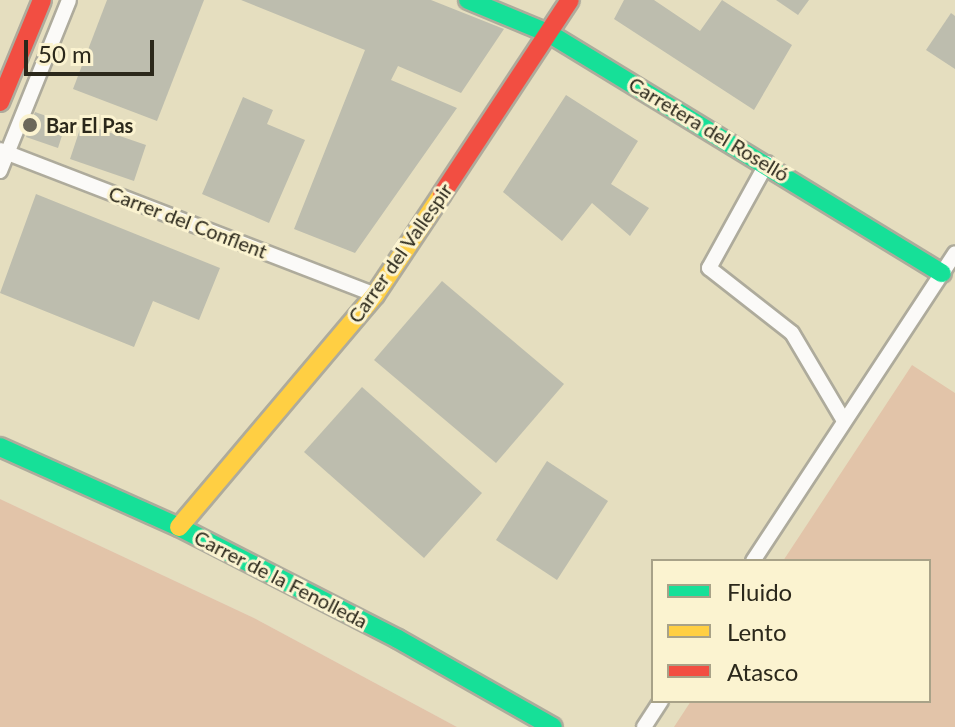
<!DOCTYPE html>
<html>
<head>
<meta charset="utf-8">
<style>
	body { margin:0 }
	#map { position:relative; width:955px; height:727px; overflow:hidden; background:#e4e0ce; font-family:Lato,sans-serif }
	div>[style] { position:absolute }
	.built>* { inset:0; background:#e5debf }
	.green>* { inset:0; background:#e2c4a9 }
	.building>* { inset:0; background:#bdbdae }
	.roads { filter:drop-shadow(2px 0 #aeab9c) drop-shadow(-2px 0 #aeab9c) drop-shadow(0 2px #aeab9c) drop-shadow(0 -2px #aeab9c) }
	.street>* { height:14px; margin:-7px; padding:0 7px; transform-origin:7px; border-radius:7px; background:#fbfaf8 }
	.fast>* { height:18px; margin:-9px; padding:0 9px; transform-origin:9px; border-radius:9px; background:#16e098 }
	.slow>* { height:18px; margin:-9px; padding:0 9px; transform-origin:9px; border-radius:9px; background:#ffcf43 }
	.jam>* { height:18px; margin:-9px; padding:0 9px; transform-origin:9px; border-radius:9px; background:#f24e42 }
	.dots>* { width:22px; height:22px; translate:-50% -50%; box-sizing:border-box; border:4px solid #fbf3d0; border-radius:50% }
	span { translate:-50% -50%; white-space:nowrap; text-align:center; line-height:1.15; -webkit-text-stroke:6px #fbf3d0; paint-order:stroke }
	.poi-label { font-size:20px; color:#2b281b; font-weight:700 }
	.left { translate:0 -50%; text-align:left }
	.street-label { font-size:20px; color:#2b281b }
	.legend { position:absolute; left:651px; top:559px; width:280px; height:144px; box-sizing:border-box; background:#fbf3d0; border:2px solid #a8a288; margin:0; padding:10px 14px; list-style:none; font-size:24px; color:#2b281b }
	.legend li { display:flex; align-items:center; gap:16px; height:40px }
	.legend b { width:40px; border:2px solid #a8a288 }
	.scale { position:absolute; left:24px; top:40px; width:130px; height:36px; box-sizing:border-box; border:4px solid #2b281b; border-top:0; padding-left:10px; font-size:24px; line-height:28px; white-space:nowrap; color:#2b281b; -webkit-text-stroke:6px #fbf3d0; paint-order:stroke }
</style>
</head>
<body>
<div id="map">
	<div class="built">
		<i style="clip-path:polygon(0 0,955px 0,955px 496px,912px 561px,653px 561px,653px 701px,820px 701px,803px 727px,457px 727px,254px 618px,0 499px)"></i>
	</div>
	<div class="green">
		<i style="clip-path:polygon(912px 365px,955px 393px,955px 727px,674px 727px,691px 701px,929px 701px,929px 561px,783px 561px)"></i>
		<i style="clip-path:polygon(0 499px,254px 618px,457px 727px,0 727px)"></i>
	</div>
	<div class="building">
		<i style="clip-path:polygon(107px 0,204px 0,157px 121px,73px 89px)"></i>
		<i style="clip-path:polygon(241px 0,431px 0,504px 29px,461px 93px,398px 66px,391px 80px,457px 108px,355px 253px,294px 229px,365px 50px)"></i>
		<i style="clip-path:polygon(624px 0,654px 0,700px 31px,722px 0,792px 45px,754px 110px,614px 19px)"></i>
		<i style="clip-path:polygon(776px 0,809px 0,798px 15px)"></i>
		<i style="clip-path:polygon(951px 13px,955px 16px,955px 69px,926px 50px)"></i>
		<i style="clip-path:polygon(566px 95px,638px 141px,611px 184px,649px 208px,630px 236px,592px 203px,562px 241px,503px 192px)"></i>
		<i style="clip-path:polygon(243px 97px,273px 110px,267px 124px,305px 140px,269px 223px,202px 194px)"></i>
		<i style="clip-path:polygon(35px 112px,66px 123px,58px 148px,26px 137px)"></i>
		<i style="clip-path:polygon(82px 123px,146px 145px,134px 181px,70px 159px)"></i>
		<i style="clip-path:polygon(36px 194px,220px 268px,199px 320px,153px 301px,134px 347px,0 293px)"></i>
		<i style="clip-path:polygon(442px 281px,564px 384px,496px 463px,374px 360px)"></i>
		<i style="clip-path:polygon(362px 387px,482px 493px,424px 558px,304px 452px)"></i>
		<i style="clip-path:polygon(547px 461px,608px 501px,557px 580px,496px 540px)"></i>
	</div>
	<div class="roads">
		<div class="street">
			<i style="left:0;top:150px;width:402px;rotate:21.1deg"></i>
			<i style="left:767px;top:163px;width:120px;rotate:118.9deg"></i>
			<i style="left:709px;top:268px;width:105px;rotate:38.1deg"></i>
			<i style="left:792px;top:333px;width:102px;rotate:59.4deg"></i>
			<i style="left:0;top:171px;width:184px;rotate:-68deg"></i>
			<i style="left:753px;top:561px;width:368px;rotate:-56.7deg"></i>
			<i style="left:644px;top:727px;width:31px;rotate:-57deg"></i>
		</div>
		<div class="fast">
			<i style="left:468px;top:0;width:89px;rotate:22.5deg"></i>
			<i style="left:550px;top:34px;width:459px;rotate:31.4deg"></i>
			<i style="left:0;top:447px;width:196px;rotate:24.1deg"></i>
			<i style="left:179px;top:527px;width:246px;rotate:27.1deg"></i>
			<i style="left:398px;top:639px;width:178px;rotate:29.6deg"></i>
		</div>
		<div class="slow">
			<i style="left:179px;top:527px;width:304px;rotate:-49.8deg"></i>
			<i style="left:375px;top:295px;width:121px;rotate:-56.4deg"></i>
		</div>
		<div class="jam">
			<i style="left:0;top:102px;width:110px;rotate:-67.6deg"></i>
			<i style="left:442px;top:194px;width:232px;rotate:-56.6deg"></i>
		</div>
	</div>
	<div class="dots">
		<i style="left:30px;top:125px;background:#6c685a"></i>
	</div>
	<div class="poi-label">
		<span class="left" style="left:46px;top:125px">Bar El Pas</span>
	</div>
	<div class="street-label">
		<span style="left:709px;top:129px;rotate:31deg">Carretera del Roselló</span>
		<span style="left:188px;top:222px;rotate:21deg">Carrer del Conflent</span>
		<span style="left:400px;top:253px;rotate:-55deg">Carrer del Vallespir</span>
		<span style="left:281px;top:579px;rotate:27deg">Carrer de la Fenolleda</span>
	</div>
	<ul class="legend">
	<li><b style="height:10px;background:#16e098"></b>Fluido</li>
	<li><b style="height:10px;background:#ffcf43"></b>Lento</li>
	<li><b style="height:10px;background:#f24e42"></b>Atasco</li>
	</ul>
	<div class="scale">50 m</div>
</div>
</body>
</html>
